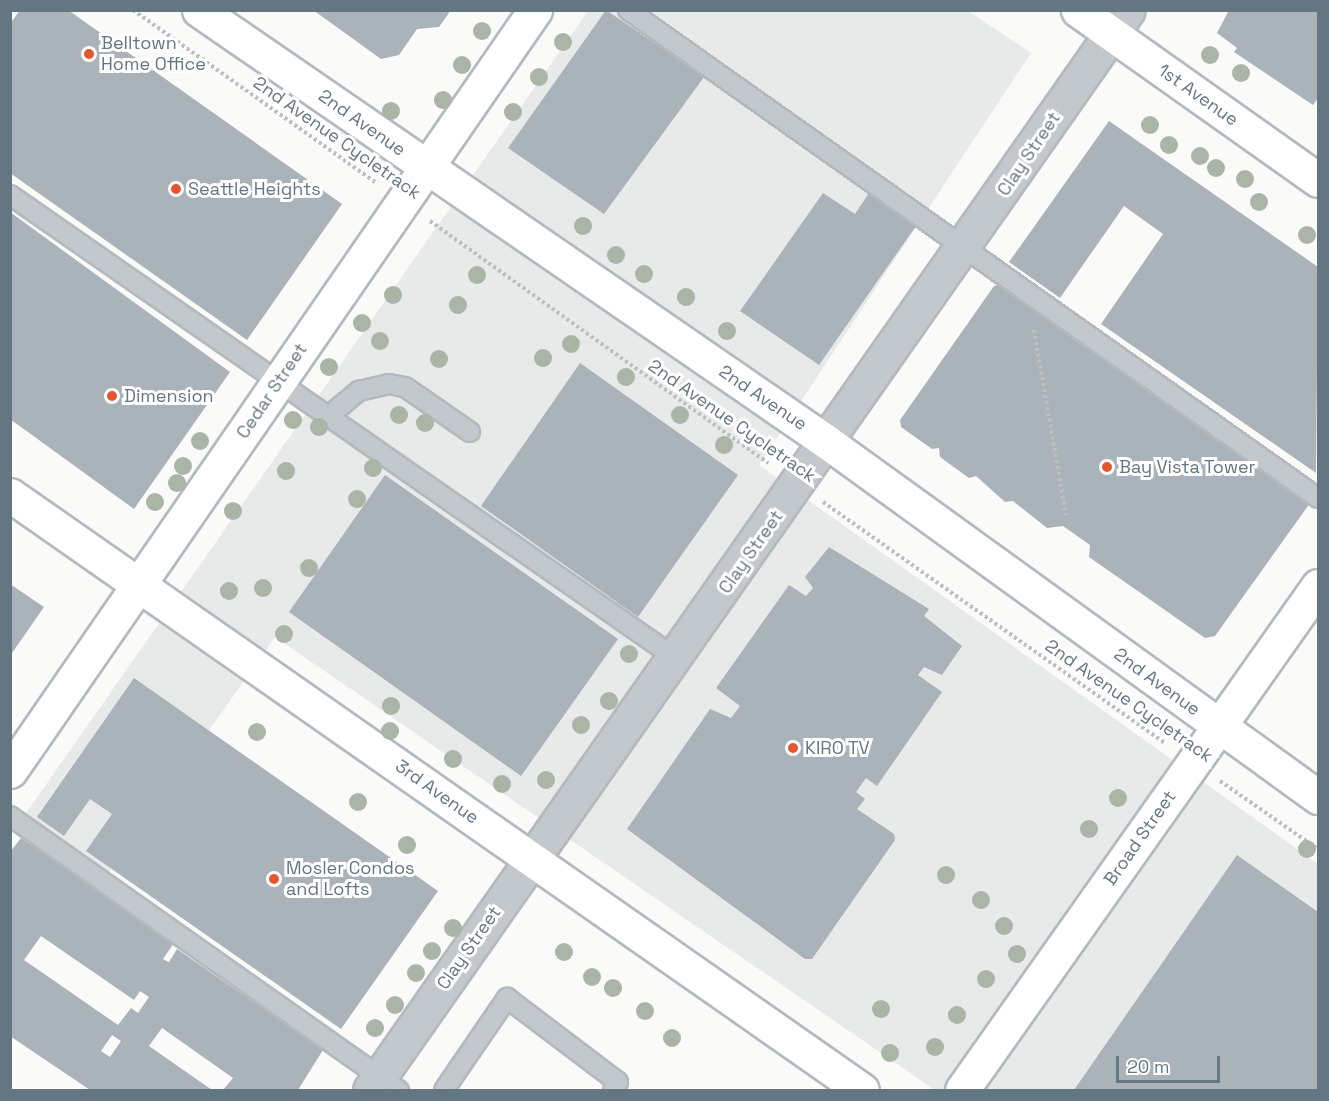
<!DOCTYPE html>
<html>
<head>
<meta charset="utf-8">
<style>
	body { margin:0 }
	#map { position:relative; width:1329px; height:1101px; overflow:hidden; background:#fafaf8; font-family:"Space Grotesk",sans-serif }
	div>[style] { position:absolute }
	.built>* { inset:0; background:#e8e9e9 }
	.building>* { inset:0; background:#aab3b9 }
	.path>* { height:4px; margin-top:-2px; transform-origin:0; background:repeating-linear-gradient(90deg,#bbbfc2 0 3px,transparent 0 6px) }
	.roads { filter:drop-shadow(2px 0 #b3babf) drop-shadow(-2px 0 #b3babf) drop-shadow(0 2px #b3babf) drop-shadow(0 -2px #b3babf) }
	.lane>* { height:18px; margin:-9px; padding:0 9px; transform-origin:9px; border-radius:9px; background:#c3c8cc }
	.street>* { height:33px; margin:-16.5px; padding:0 16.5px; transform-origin:16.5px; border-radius:16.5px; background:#c3c8cc }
	.secondary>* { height:33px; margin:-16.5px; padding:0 16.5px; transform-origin:16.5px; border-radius:16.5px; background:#fff }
	.primary>* { height:33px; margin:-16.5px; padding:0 16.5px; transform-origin:16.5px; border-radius:16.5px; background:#fff }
	.trees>* { width:18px; height:18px; margin:-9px; border-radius:50%; background:#aab4a7 }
	.dots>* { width:16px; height:16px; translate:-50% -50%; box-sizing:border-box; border:3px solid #fff; border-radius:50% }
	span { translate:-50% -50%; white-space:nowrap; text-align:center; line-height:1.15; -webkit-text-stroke:6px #fff; paint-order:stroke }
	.poi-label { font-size:18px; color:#657683 }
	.left { translate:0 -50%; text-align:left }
	.street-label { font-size:18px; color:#657683 }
	.frame { position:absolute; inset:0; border:12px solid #657683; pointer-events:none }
	.scale { position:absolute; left:1116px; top:1056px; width:104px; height:27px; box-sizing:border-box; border:3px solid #657683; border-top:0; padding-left:8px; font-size:18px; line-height:21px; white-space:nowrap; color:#657683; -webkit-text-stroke:4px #fff; paint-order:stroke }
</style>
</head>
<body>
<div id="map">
	<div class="built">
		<i style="clip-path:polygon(588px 11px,968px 11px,1031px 53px,759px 465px,1318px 864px,1318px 1090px,935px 1090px,275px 637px,107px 875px,24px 816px)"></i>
	</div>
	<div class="building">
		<i style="clip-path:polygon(20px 10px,68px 10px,342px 204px,247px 340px,10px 173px,10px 24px)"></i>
		<i style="clip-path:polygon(313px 10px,451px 10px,439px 27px,417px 29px,399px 55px,381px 59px)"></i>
		<i style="clip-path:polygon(606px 10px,704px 77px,604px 214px,508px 148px)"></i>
		<i style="clip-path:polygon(1229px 10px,1318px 10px,1318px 98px,1313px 105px,1234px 52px,1237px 48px,1217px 33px)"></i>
		<i style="clip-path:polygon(1109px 121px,1318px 267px,1316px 473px,1101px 324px,1163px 234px,1124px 206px,1060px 298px,1009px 262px)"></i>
		<i style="clip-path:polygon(823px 193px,855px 214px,869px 193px,916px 226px,819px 365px,740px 311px)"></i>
		<i style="clip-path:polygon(10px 212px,230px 372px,134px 509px,10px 419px)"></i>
		<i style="clip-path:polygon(1004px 284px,1310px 503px,1215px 636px,1205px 638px,1089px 557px,1090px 545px,1063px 526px,1047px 528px,1013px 501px,1005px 502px,976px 476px,969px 478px,940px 457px,939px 448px,932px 449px,901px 427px,900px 420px,994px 286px)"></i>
		<i style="clip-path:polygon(580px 363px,738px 475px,638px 617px,481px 506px)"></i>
		<i style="clip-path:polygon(385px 475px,618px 639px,521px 776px,289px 612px)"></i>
		<i style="clip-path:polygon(829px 547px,929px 609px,924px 616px,962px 646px,942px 675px,924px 667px,918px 675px,942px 692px,877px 786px,866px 778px,856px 792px,865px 799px,857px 809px,894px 834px,895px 840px,812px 959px,805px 959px,627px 829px,710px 709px,731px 718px,740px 706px,716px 688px,789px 585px,806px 596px,813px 588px,805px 577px)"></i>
		<i style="clip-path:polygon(10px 584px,44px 607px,10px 656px)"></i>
		<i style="clip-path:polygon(134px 678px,438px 891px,341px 1029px,86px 851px,112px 814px,90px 799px,64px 836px,37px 817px)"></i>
		<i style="clip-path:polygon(evenodd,21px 838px,174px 943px,163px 959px,169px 962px,177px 949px,323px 1050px,298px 1090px,223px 1090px,233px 1078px,162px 1028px,149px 1046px,212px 1090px,90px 1090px,10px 1036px,10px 852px,21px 838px,41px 936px,134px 1000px,140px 991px,149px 997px,138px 1013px,131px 1008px,118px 1025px,24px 960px,41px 936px,21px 838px,112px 1035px,121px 1041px,110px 1057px,101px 1051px,112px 1035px)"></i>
		<i style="clip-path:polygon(1237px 855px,1318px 912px,1318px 1090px,1074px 1090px)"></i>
	</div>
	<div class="path">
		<i style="left:133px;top:10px;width:297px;rotate:35.4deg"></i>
		<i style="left:430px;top:221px;width:416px;rotate:35.6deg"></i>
		<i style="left:1034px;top:330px;width:188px;rotate:80.2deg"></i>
		<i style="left:823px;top:502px;width:418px;rotate:35.2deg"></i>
		<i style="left:1220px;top:781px;width:119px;rotate:34.8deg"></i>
	</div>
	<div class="roads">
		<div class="lane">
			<i style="left:628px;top:10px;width:845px;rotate:35.27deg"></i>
			<i style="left:10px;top:195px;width:813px;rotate:34.82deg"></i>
			<i style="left:330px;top:415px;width:38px;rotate:-40deg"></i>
			<i style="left:359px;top:391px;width:31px;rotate:-13deg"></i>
			<i style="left:389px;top:384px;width:16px;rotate:11deg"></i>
			<i style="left:405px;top:387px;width:79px;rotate:34.7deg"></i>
			<i style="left:10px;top:816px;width:476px;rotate:35.2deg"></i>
			<i style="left:444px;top:1090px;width:112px;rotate:-55.6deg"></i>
			<i style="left:507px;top:998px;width:139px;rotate:37.1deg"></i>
			<i style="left:618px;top:1082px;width:9px;rotate:122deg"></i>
		</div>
		<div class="street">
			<i style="left:370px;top:1090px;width:1319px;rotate:-54.94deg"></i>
		</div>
		<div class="secondary">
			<i style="left:1078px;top:10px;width:294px;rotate:35.3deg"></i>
			<i style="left:10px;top:495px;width:1039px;rotate:34.93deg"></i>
			<i style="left:10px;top:771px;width:925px;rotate:-55.4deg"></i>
		</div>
		<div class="primary">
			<i style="left:199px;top:10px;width:762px;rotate:34.52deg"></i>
			<i style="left:827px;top:442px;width:606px;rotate:35.87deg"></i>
			<i style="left:962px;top:1090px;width:617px;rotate:-54.76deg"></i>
		</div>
	</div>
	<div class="trees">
		<i style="left:482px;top:31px"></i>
		<i style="left:563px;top:42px"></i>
		<i style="left:1210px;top:55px"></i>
		<i style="left:462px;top:65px"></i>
		<i style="left:1241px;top:73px"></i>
		<i style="left:539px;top:77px"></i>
		<i style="left:443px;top:100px"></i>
		<i style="left:391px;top:111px"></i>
		<i style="left:513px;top:112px"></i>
		<i style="left:1150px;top:125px"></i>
		<i style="left:1169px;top:145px"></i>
		<i style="left:1200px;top:156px"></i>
		<i style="left:1216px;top:168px"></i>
		<i style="left:1245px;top:179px"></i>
		<i style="left:1259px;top:202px"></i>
		<i style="left:583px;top:226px"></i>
		<i style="left:1307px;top:235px"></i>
		<i style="left:616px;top:255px"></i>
		<i style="left:644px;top:274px"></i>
		<i style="left:477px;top:275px"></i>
		<i style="left:393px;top:295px"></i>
		<i style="left:686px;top:297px"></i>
		<i style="left:458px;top:305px"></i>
		<i style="left:362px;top:323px"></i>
		<i style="left:727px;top:331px"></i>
		<i style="left:380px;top:341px"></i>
		<i style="left:571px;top:344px"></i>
		<i style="left:543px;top:358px"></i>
		<i style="left:439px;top:359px"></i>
		<i style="left:329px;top:367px"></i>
		<i style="left:626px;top:377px"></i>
		<i style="left:399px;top:415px"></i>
		<i style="left:680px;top:415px"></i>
		<i style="left:293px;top:420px"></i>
		<i style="left:425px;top:423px"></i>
		<i style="left:319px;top:427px"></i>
		<i style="left:200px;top:441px"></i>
		<i style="left:724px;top:445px"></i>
		<i style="left:183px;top:466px"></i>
		<i style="left:373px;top:468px"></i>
		<i style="left:286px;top:471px"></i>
		<i style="left:177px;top:483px"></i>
		<i style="left:357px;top:499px"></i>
		<i style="left:155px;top:502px"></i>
		<i style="left:233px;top:511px"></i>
		<i style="left:309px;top:568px"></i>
		<i style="left:263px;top:588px"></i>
		<i style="left:229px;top:591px"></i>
		<i style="left:284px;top:634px"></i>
		<i style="left:629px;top:654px"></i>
		<i style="left:609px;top:701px"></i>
		<i style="left:391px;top:706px"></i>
		<i style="left:581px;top:725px"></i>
		<i style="left:390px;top:731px"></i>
		<i style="left:257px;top:732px"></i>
		<i style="left:453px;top:759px"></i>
		<i style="left:546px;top:780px"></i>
		<i style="left:502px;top:784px"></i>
		<i style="left:1118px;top:798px"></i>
		<i style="left:358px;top:802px"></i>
		<i style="left:1089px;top:829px"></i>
		<i style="left:407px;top:845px"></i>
		<i style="left:1307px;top:849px"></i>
		<i style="left:946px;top:875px"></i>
		<i style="left:981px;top:900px"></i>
		<i style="left:1004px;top:926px"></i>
		<i style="left:453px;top:928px"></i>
		<i style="left:432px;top:951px"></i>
		<i style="left:564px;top:952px"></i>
		<i style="left:1017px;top:954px"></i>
		<i style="left:416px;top:973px"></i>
		<i style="left:592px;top:977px"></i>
		<i style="left:986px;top:979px"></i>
		<i style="left:613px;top:988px"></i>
		<i style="left:395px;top:1005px"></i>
		<i style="left:881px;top:1009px"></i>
		<i style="left:645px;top:1011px"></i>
		<i style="left:957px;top:1015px"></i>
		<i style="left:375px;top:1028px"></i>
		<i style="left:672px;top:1038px"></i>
		<i style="left:935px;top:1047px"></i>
		<i style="left:890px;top:1053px"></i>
	</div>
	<div class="dots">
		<i style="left:89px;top:54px;background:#e4572e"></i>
		<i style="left:176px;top:189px;background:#e4572e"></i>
		<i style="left:112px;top:396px;background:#e4572e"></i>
		<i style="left:1107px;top:467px;background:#e4572e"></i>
		<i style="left:793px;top:748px;background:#e4572e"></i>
		<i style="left:274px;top:879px;background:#e4572e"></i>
	</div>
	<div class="poi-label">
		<span class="left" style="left:101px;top:54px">Belltown<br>Home Office</span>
		<span class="left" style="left:188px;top:189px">Seattle Heights</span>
		<span class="left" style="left:124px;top:396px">Dimension</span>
		<span class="left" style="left:1119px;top:467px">Bay Vista Tower</span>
		<span class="left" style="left:805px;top:748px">KIRO TV</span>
		<span class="left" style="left:286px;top:879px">Mosler Condos<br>and Lofts</span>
	</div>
	<div class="street-label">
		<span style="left:1198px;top:95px;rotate:35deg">1st Avenue</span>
		<span style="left:362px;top:123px;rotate:35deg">2nd Avenue</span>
		<span style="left:337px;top:138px;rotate:35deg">2nd Avenue Cycletrack</span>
		<span style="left:1029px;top:154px;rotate:-56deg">Clay Street</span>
		<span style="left:272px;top:391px;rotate:-56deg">Cedar Street</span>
		<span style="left:763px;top:398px;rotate:34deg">2nd Avenue</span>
		<span style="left:732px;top:421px;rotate:35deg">2nd Avenue Cycletrack</span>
		<span style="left:751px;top:552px;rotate:-55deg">Clay Street</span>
		<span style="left:1157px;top:682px;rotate:36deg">2nd Avenue</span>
		<span style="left:1129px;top:701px;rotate:35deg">2nd Avenue Cycletrack</span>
		<span style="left:437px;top:792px;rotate:35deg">3rd Avenue</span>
		<span style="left:1140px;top:838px;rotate:-55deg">Broad Street</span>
		<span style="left:469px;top:948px;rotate:-55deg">Clay Street</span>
	</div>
	<div class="frame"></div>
	<div class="scale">20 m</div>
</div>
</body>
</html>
